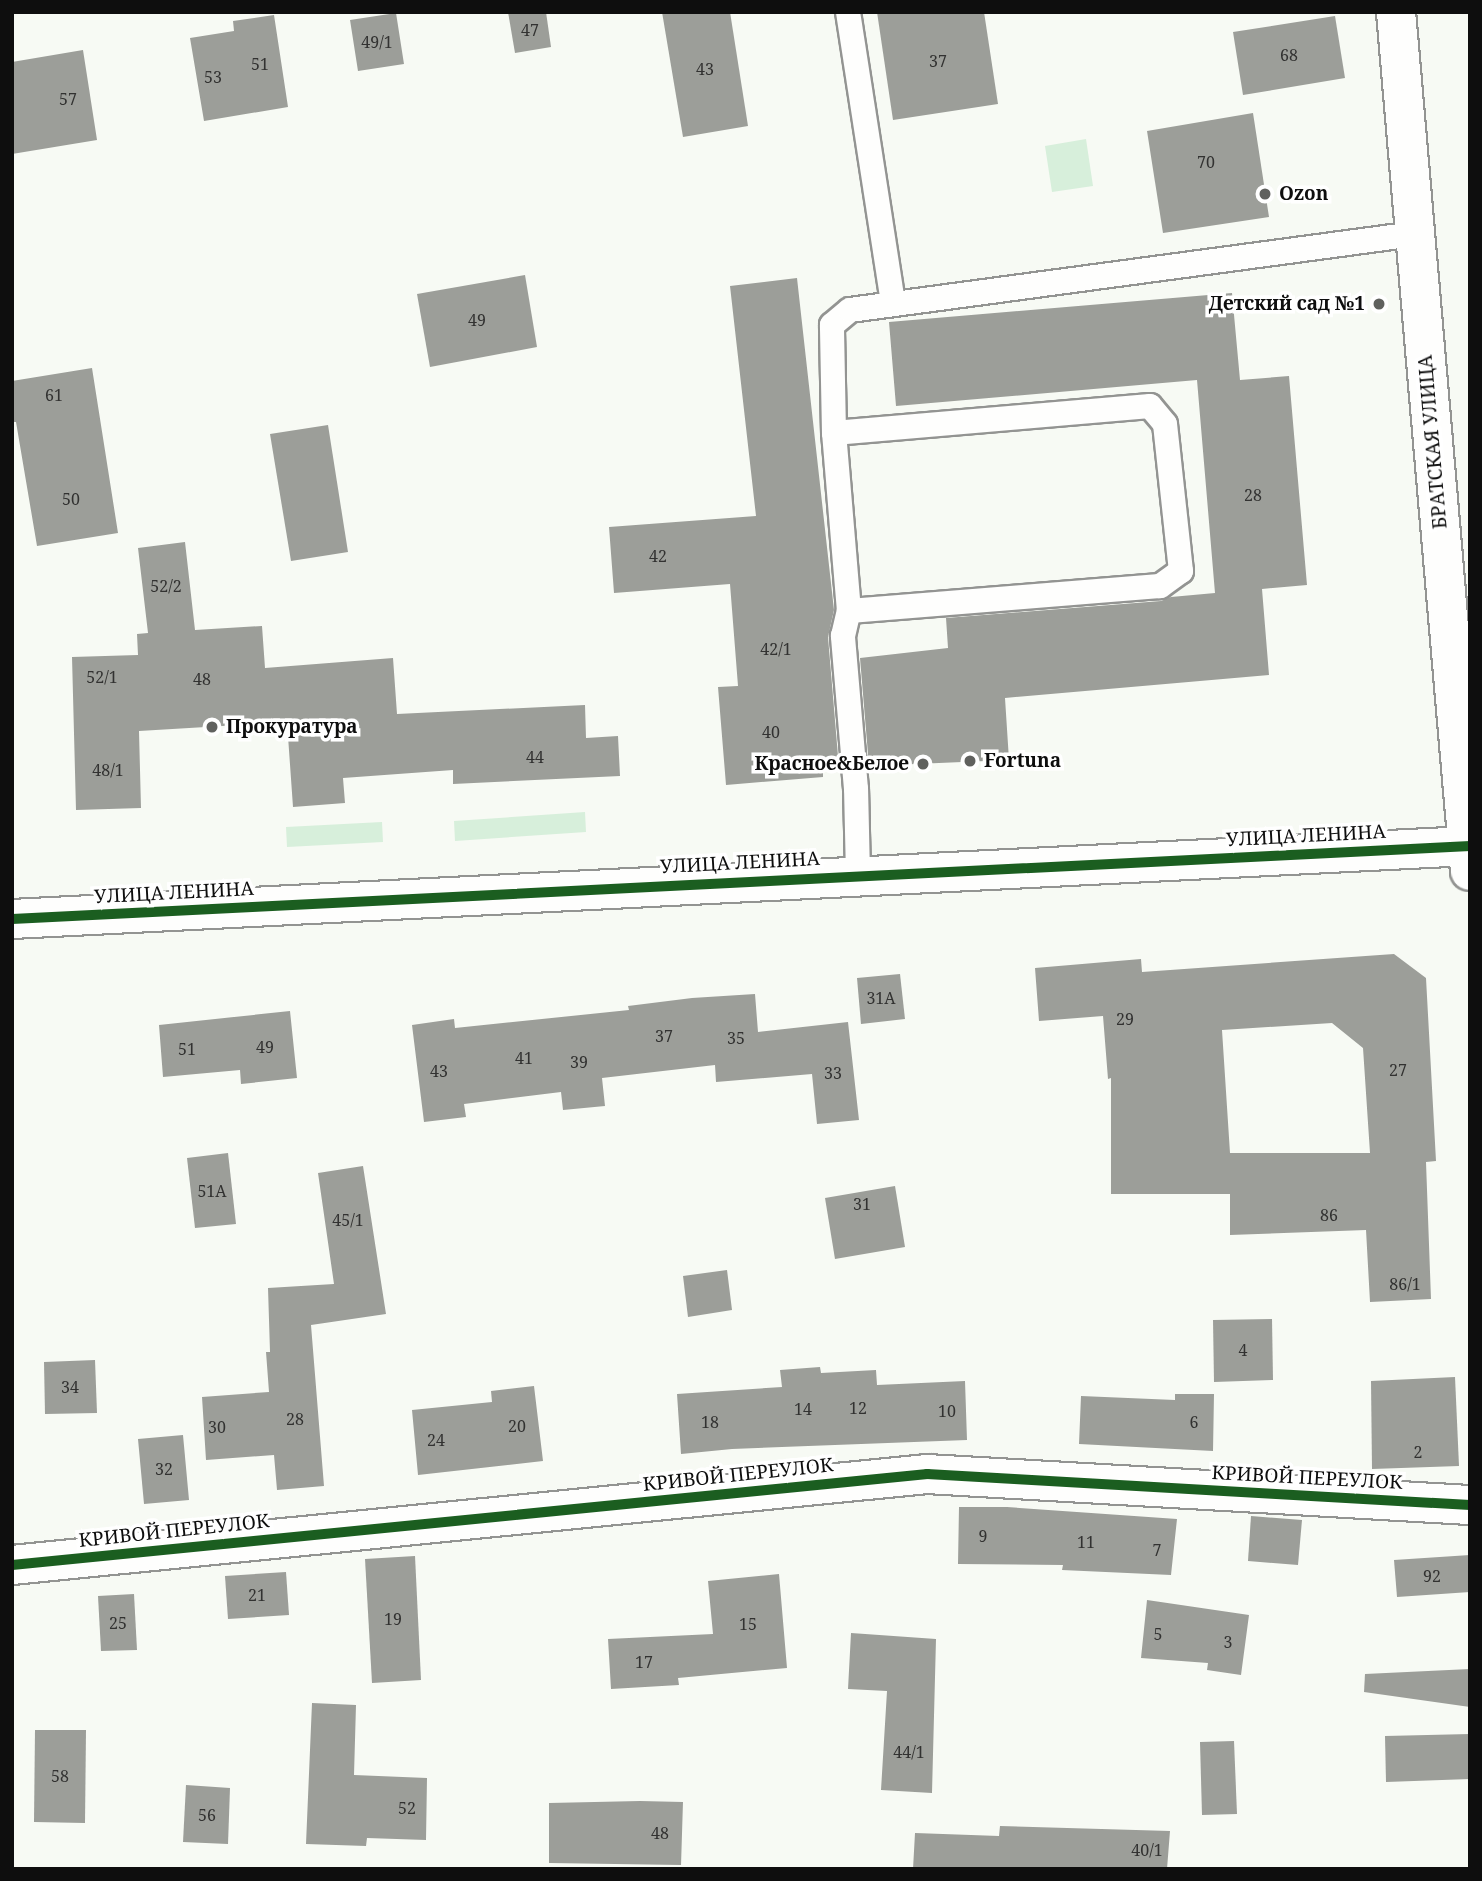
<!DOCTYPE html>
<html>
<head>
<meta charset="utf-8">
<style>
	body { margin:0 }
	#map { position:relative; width:1482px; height:1881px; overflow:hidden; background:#f7faf4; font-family:"Noto Serif",serif }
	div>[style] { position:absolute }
	.green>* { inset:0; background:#d7efdb }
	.building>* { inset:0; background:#9c9e99 }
	.roads { filter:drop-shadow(2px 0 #939492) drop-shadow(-2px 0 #939492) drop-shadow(0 2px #939492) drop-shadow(0 -2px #939492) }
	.service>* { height:24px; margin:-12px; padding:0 12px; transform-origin:12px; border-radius:12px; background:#fefefd }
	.minor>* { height:38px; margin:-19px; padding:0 19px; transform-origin:19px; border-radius:19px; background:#fefefd }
	.cycleway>* { height:10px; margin:-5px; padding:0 5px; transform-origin:5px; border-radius:5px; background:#1b5e20 }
	.dots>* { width:19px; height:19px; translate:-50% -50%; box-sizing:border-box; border:4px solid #fff; border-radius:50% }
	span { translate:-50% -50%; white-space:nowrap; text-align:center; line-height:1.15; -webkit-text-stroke:7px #fff; paint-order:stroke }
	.number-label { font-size:16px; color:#323231 }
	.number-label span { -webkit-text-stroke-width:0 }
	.poi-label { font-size:19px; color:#0e0e0e; font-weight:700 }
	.left { translate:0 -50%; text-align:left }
	.right { translate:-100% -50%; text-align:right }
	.street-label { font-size:19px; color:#0e0e0e }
	.frame { position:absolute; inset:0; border:14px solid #0e0e0e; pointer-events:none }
</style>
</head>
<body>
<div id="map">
	<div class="green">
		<i style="clip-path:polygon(1086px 139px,1093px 186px,1052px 192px,1045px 146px)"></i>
		<i style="clip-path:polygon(585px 812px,586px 832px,455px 841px,454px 821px)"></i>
		<i style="clip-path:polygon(382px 822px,383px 842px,287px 847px,286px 827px)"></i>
	</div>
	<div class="building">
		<i style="clip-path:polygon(508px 12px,546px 12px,551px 47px,515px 53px)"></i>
		<i style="clip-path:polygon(662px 12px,730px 12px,748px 126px,683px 137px)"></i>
		<i style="clip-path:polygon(877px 12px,984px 12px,998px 104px,893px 120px)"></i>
		<i style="clip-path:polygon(396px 13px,404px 64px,358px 71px,350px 20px)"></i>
		<i style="clip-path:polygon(274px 15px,288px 107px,204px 121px,190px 38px,234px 31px,233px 21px)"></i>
		<i style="clip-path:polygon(1335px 16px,1345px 78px,1243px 95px,1233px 32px)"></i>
		<i style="clip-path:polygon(83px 50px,97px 140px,12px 154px,12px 62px)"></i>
		<i style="clip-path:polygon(1253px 113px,1269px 217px,1163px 233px,1147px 131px)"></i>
		<i style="clip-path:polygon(525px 275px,537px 347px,430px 367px,417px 294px)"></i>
		<i style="clip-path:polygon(797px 278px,834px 610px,828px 637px,839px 768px,823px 768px,823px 777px,726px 785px,718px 687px,738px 686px,730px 584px,614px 593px,609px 527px,756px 516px,730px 286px)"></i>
		<i style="clip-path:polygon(1232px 293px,1240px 380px,1289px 376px,1307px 585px,1262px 589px,1269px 675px,1005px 698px,1009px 760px,869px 766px,860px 658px,948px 648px,946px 618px,1161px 601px,1171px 597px,1215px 593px,1197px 380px,896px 406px,889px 322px)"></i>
		<i style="clip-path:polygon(92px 368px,118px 533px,37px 546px,16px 422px,12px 422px,12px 381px)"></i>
		<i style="clip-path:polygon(328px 425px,348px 552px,291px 561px,270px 434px)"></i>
		<i style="clip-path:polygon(185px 542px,195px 630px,262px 626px,265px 668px,393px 658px,397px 714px,585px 705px,586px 738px,618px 736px,620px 776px,453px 784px,453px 770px,343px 778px,345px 803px,293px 807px,287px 722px,139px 731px,141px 808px,76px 810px,72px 657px,138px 655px,137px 634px,148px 633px,138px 548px)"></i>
		<i style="clip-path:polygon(evenodd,1394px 954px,1426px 978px,1436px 1161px,1426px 1162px,1431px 1299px,1370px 1302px,1366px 1230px,1230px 1235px,1230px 1194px,1111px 1194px,1111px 1078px,1108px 1079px,1103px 1016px,1039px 1021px,1035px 968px,1141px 959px,1142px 972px,1394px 954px,1332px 1023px,1363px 1048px,1370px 1153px,1230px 1153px,1222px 1030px,1332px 1023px)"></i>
		<i style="clip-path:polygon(900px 974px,905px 1019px,861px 1024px,857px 978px)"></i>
		<i style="clip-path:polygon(755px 994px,758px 1032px,848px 1022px,859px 1120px,817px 1124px,812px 1074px,716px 1082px,715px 1065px,602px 1078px,605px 1106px,563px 1110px,561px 1092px,464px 1104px,466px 1117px,424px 1122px,412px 1025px,454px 1019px,455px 1028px,629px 1010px,628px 1006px,692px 998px)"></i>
		<i style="clip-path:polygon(290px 1011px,297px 1078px,241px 1084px,240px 1070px,163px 1077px,159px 1025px)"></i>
		<i style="clip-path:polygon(228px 1153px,236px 1224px,195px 1228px,187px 1158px)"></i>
		<i style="clip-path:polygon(363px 1166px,386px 1314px,311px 1325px,324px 1486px,277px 1490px,274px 1455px,206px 1460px,202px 1397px,269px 1392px,266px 1352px,270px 1352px,268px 1288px,334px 1284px,318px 1173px)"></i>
		<i style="clip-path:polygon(895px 1186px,905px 1247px,835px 1259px,825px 1198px)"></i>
		<i style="clip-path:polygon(727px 1270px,732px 1310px,688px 1317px,683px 1276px)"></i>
		<i style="clip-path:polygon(1272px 1319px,1273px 1380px,1214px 1382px,1213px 1320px)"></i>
		<i style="clip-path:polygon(95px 1360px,97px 1413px,45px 1414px,44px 1362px)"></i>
		<i style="clip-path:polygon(820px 1367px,821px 1373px,876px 1370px,877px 1385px,965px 1381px,967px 1440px,732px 1449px,681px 1454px,677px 1394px,782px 1387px,780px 1370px)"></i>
		<i style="clip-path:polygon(1455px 1377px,1459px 1466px,1372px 1469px,1371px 1381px)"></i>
		<i style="clip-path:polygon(534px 1386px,543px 1461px,418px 1475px,412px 1410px,492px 1402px,491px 1391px)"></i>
		<i style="clip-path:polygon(1175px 1394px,1214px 1394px,1213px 1451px,1079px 1444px,1081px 1396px,1175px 1400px)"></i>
		<i style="clip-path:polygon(183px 1435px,189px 1500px,144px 1504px,138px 1439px)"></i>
		<i style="clip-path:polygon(959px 1507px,1007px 1507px,1177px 1519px,1171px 1575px,1062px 1570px,1063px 1565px,958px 1564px)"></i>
		<i style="clip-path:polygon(1251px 1516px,1302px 1520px,1298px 1565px,1248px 1561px)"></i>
		<i style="clip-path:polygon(1470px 1555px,1470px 1592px,1397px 1597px,1394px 1560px)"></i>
		<i style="clip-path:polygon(415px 1556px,421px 1680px,372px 1683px,365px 1559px)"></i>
		<i style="clip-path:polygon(286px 1572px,289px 1615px,228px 1619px,225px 1576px)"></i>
		<i style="clip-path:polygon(779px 1574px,787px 1668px,678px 1678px,679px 1685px,611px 1689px,608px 1639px,713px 1634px,708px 1581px)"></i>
		<i style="clip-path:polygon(134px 1594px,137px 1650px,101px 1651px,98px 1596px)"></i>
		<i style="clip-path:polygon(1147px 1600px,1249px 1615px,1241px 1675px,1207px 1670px,1208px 1663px,1141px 1658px)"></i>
		<i style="clip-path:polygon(851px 1633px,936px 1639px,932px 1793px,881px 1790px,887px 1691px,848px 1689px)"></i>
		<i style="clip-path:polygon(1470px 1669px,1470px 1707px,1364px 1692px,1365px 1674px)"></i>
		<i style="clip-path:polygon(312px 1703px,356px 1705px,354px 1775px,427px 1778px,426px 1840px,367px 1838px,366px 1846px,306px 1844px)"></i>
		<i style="clip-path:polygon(35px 1730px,86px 1730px,85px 1823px,34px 1822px)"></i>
		<i style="clip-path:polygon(1470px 1734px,1470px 1779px,1386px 1782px,1385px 1736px)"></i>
		<i style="clip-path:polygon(1234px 1741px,1237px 1814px,1202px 1815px,1200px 1742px)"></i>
		<i style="clip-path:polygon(186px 1785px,230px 1788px,228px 1844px,183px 1842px)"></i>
		<i style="clip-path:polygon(640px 1801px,683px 1802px,681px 1865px,549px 1863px,549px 1803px)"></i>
		<i style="clip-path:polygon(1000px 1826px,1170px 1831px,1167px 1869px,913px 1869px,915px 1833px,999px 1836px)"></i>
	</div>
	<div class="roads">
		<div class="service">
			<i style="left:848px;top:12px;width:295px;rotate:81.2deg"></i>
			<i style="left:834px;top:433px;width:317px;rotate:-4.9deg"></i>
			<i style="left:1150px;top:406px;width:23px;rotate:50deg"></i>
			<i style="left:1165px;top:424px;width:148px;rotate:83.8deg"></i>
			<i style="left:1181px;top:571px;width:26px;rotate:144deg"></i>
			<i style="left:1160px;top:586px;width:312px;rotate:175.4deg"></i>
			<i style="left:858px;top:875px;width:86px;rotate:-91.3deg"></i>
			<i style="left:856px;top:789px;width:154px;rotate:-94.9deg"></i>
			<i style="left:843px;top:636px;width:26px;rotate:-77deg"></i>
			<i style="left:849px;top:611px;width:179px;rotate:-94.8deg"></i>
			<i style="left:834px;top:433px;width:108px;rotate:-91.1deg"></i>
			<i style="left:832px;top:325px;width:23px;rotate:-40deg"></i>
			<i style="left:850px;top:310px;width:569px;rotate:-7.67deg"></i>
		</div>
		<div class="minor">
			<i style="left:1396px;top:12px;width:862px;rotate:85.08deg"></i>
			<i style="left:12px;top:919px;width:1460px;rotate:-2.87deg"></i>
			<i style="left:12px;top:1565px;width:920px;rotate:-5.68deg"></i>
			<i style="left:927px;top:1474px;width:544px;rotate:3.27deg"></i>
		</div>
	</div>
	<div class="cycleway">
		<i style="left:12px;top:919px;width:1460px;rotate:-2.87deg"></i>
		<i style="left:12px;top:1565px;width:920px;rotate:-5.68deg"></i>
		<i style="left:927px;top:1474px;width:544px;rotate:3.27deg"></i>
	</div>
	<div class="dots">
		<i style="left:1265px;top:194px;background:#60615e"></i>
		<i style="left:1379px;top:304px;background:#60615e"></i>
		<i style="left:212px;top:727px;background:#60615e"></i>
		<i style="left:970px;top:761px;background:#60615e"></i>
		<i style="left:923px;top:764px;background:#60615e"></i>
	</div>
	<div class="number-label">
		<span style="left:530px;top:30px">47</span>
		<span style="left:377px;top:42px">49/1</span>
		<span style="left:1289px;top:55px">68</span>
		<span style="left:938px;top:61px">37</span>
		<span style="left:260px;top:64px">51</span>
		<span style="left:705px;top:69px">43</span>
		<span style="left:213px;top:77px">53</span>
		<span style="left:68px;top:99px">57</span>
		<span style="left:1206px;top:162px">70</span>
		<span style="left:477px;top:320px">49</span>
		<span style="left:54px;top:395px">61</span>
		<span style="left:1253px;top:495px">28</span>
		<span style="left:71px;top:499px">50</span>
		<span style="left:658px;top:556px">42</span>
		<span style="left:166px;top:586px">52/2</span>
		<span style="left:776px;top:649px">42/1</span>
		<span style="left:102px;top:677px">52/1</span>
		<span style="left:202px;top:679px">48</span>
		<span style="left:771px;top:732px">40</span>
		<span style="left:535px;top:757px">44</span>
		<span style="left:108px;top:770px">48/1</span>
		<span style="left:881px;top:998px">31А</span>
		<span style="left:1125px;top:1019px">29</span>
		<span style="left:664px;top:1036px">37</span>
		<span style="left:736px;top:1038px">35</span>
		<span style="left:265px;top:1047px">49</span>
		<span style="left:187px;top:1049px">51</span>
		<span style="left:524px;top:1058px">41</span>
		<span style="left:579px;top:1062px">39</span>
		<span style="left:1398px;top:1070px">27</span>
		<span style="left:439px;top:1071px">43</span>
		<span style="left:833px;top:1073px">33</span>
		<span style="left:212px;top:1191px">51А</span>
		<span style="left:862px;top:1204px">31</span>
		<span style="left:1329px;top:1215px">86</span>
		<span style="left:348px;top:1220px">45/1</span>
		<span style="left:1405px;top:1284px">86/1</span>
		<span style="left:1243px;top:1350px">4</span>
		<span style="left:70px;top:1387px">34</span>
		<span style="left:858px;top:1408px">12</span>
		<span style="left:803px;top:1409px">14</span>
		<span style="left:947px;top:1411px">10</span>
		<span style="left:295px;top:1419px">28</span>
		<span style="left:710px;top:1422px">18</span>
		<span style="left:1194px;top:1422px">6</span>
		<span style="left:517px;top:1426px">20</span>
		<span style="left:217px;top:1427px">30</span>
		<span style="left:436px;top:1440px">24</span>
		<span style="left:1418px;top:1452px">2</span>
		<span style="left:164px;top:1469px">32</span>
		<span style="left:983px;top:1536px">9</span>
		<span style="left:1086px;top:1542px">11</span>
		<span style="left:1157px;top:1550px">7</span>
		<span style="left:1432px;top:1576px">92</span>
		<span style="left:257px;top:1595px">21</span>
		<span style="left:393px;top:1619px">19</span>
		<span style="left:118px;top:1623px">25</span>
		<span style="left:748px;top:1624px">15</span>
		<span style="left:1158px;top:1634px">5</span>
		<span style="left:1228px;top:1642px">3</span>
		<span style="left:644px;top:1662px">17</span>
		<span style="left:909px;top:1752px">44/1</span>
		<span style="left:60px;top:1776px">58</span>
		<span style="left:407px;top:1808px">52</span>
		<span style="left:207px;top:1815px">56</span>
		<span style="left:660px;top:1833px">48</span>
		<span style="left:1147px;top:1850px">40/1</span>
	</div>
	<div class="poi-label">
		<span class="left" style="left:1279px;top:194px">Ozon</span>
		<span class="right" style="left:1365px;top:304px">Детский сад №1</span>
		<span class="left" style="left:226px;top:727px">Прокуратура</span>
		<span class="left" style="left:984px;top:761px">Fortuna</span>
		<span class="right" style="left:909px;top:764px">Красное&amp;Белое</span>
	</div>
	<div class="street-label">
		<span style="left:1433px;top:442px;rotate:-95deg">БРАТСКАЯ УЛИЦА</span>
		<span style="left:1306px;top:836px;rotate:-3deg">УЛИЦА ЛЕНИНА</span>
		<span style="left:740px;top:863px;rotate:-3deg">УЛИЦА ЛЕНИНА</span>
		<span style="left:174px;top:893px;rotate:-3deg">УЛИЦА ЛЕНИНА</span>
		<span style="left:738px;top:1475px;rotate:-6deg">КРИВОЙ ПЕРЕУЛОК</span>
		<span style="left:1307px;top:1478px;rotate:3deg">КРИВОЙ ПЕРЕУЛОК</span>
		<span style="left:174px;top:1531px;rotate:-6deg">КРИВОЙ ПЕРЕУЛОК</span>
	</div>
	<div class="frame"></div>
</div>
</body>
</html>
